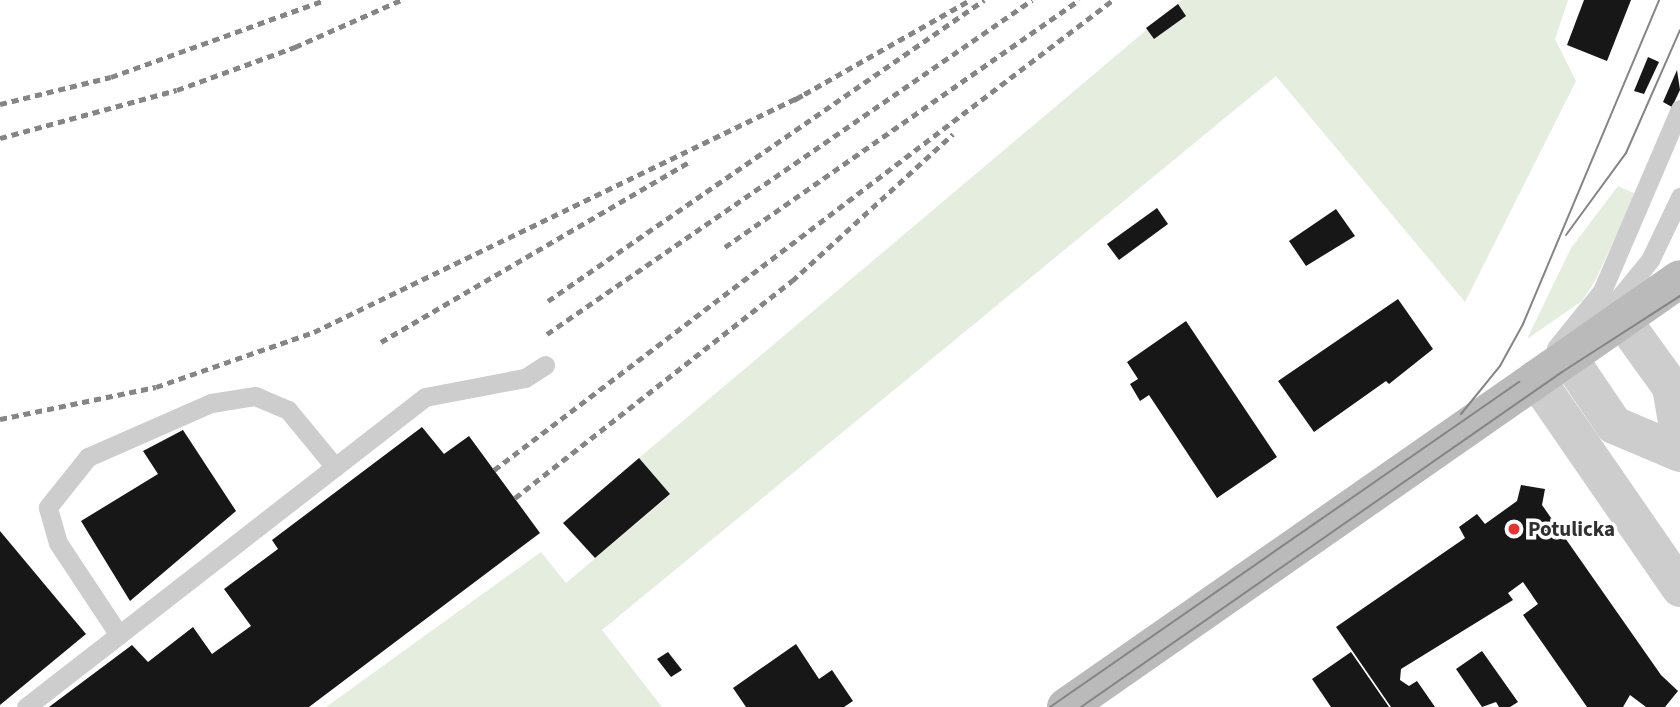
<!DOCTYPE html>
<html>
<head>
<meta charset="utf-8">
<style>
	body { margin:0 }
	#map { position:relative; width:1680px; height:707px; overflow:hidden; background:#fff; font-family:"Source Sans 3",sans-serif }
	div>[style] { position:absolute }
	.green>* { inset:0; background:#e5edde }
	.building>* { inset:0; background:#171717 }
	.lane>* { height:19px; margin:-9.5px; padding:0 9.5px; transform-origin:9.5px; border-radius:9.5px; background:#cdcdcd }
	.street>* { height:38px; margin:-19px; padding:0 19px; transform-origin:19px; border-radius:19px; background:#cdcdcd }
	.secondary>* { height:38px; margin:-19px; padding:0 19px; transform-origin:19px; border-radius:19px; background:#bababa }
	.tram>* { height:2px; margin:-1px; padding:0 1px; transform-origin:1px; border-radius:1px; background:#858585 }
	.rail>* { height:5px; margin-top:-2.5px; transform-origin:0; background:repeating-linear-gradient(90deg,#858585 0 7px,transparent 0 12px) }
	.dots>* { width:19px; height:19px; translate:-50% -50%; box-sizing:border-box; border:4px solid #fff; border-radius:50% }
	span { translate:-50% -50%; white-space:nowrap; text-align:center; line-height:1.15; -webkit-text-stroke:7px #fff; paint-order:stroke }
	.poi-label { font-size:21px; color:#303030; font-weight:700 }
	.left { translate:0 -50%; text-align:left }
</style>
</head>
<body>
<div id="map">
	<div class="green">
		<i style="clip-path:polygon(1182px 0,1568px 0,1555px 39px,1576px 81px,1465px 302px,1276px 76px,602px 630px,662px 707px,326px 707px,541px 552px,566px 583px,670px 495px,639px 458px)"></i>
		<i style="clip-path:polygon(1618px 186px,1636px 194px,1595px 281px,1582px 301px,1527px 339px,1571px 248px)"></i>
	</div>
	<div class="building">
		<i style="clip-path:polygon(1584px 0,1631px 0,1607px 61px,1567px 45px)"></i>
		<i style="clip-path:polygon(1178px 4px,1186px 16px,1154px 39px,1146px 28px)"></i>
		<i style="clip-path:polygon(1648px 57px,1659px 62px,1644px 94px,1634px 91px)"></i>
		<i style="clip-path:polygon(1677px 70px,1680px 90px,1672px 107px,1663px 102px)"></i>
		<i style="clip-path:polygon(1157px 208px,1168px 224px,1119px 260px,1107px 244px)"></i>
		<i style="clip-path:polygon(1336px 209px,1355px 236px,1306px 266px,1289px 241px)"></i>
		<i style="clip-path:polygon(1398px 299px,1433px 349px,1389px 384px,1386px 381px,1314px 432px,1278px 381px)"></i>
		<i style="clip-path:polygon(1186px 321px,1277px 457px,1217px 498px,1149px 395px,1140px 401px,1130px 384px,1138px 379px,1127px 362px)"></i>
		<i style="clip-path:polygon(422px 427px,444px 454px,469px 436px,540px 533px,309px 707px,49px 707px,132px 645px,148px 662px,193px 627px,212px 654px,251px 626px,224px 589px,278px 549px,272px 540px)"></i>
		<i style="clip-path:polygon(183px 430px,236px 511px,130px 601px,81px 521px,158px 474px,143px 451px)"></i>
		<i style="clip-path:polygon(639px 458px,670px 494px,595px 558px,563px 523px)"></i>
		<i style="clip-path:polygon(1521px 485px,1545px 489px,1542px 505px,1661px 675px,1678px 691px,1665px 707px,1646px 707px,1630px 695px,1623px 707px,1587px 707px,1523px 615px,1538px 604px,1523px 582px,1508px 593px,1513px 600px,1401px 669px,1400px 680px,1409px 686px,1417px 681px,1435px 707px,1391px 707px,1336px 627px,1465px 538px,1459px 527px,1477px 514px,1485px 524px,1517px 501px)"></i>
		<i style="clip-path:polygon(0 531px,86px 634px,0 705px)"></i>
		<i style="clip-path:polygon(796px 644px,819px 679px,832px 670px,853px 701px,844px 707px,746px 707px,733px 688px)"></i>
		<i style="clip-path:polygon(1482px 651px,1518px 702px,1510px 707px,1499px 707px,1496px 702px,1482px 707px,1456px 669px)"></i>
		<i style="clip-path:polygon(668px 652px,682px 670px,671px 677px,657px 659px)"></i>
		<i style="clip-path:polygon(1351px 652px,1389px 707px,1331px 707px,1312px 679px)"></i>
	</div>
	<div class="lane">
		<i style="left:1605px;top:315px;width:71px;rotate:-50.7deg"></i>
		<i style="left:1650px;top:260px;width:70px;rotate:-64.5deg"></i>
		<i style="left:1556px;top:348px;width:73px;rotate:-51.1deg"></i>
		<i style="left:1602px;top:291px;width:198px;rotate:-66.8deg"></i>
		<i style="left:119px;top:635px;width:110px;rotate:-123.5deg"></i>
		<i style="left:58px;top:543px;width:37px;rotate:-106deg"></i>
		<i style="left:48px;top:507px;width:64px;rotate:-51.3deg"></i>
		<i style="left:88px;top:457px;width:134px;rotate:-23.7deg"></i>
		<i style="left:211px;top:403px;width:45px;rotate:-9deg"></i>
		<i style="left:255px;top:396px;width:36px;rotate:23deg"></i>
		<i style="left:288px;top:410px;width:74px;rotate:50.5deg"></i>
		<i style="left:26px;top:707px;width:505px;rotate:-37.85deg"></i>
		<i style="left:425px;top:397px;width:102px;rotate:-10.8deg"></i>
		<i style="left:525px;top:378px;width:24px;rotate:-33deg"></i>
	</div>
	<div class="street">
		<i style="left:1622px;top:319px;width:84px;rotate:54.2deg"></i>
		<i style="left:1671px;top:387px;width:53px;rotate:80.2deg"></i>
		<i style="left:1568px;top:357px;width:82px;rotate:55.9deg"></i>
		<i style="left:1614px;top:425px;width:72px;rotate:23deg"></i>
		<i style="left:1536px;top:379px;width:254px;rotate:55.4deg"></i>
	</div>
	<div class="secondary">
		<i style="left:1066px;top:707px;width:748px;rotate:-34.88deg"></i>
	</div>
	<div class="tram">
		<i style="left:1566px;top:235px;width:102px;rotate:-53.8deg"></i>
		<i style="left:1626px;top:153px;width:134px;rotate:-66.3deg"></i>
		<i style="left:1461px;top:414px;width:62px;rotate:-50.9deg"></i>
		<i style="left:1500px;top:366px;width:48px;rotate:-61.3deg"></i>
		<i style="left:1523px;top:324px;width:351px;rotate:-67.2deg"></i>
		<i style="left:1050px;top:707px;width:571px;rotate:-34.72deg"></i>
		<i style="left:1081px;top:707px;width:586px;rotate:-34.86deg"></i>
		<i style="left:1562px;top:372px;width:140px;rotate:-32.8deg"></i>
	</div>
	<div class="rail">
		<i style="left:794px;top:100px;width:202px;rotate:-29.6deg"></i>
		<i style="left:0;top:104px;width:114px;rotate:-13.7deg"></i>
		<i style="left:111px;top:77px;width:227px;rotate:-19.8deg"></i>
		<i style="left:0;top:138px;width:183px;rotate:-15.2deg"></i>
		<i style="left:177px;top:90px;width:126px;rotate:-20deg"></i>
		<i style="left:295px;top:47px;width:116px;rotate:-23.9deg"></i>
		<i style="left:725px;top:247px;width:432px;rotate:-34.9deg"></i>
		<i style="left:548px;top:301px;width:530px;rotate:-34.62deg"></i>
		<i style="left:547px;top:334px;width:589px;rotate:-34.55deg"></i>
		<i style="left:381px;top:342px;width:357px;rotate:-30.3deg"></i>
		<i style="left:0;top:419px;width:159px;rotate:-11.6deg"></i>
		<i style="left:156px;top:387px;width:167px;rotate:-19.2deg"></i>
		<i style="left:314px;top:332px;width:543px;rotate:-25.86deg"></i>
		<i style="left:494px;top:470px;width:777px;rotate:-37.21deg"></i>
		<i style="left:515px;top:498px;width:352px;rotate:-38.1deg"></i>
		<i style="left:792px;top:281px;width:218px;rotate:-42.4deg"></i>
	</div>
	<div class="dots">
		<i style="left:1514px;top:529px;background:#e93132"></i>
	</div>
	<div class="poi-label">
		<span class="left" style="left:1528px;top:529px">Potulicka</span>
	</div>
</div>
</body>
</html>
